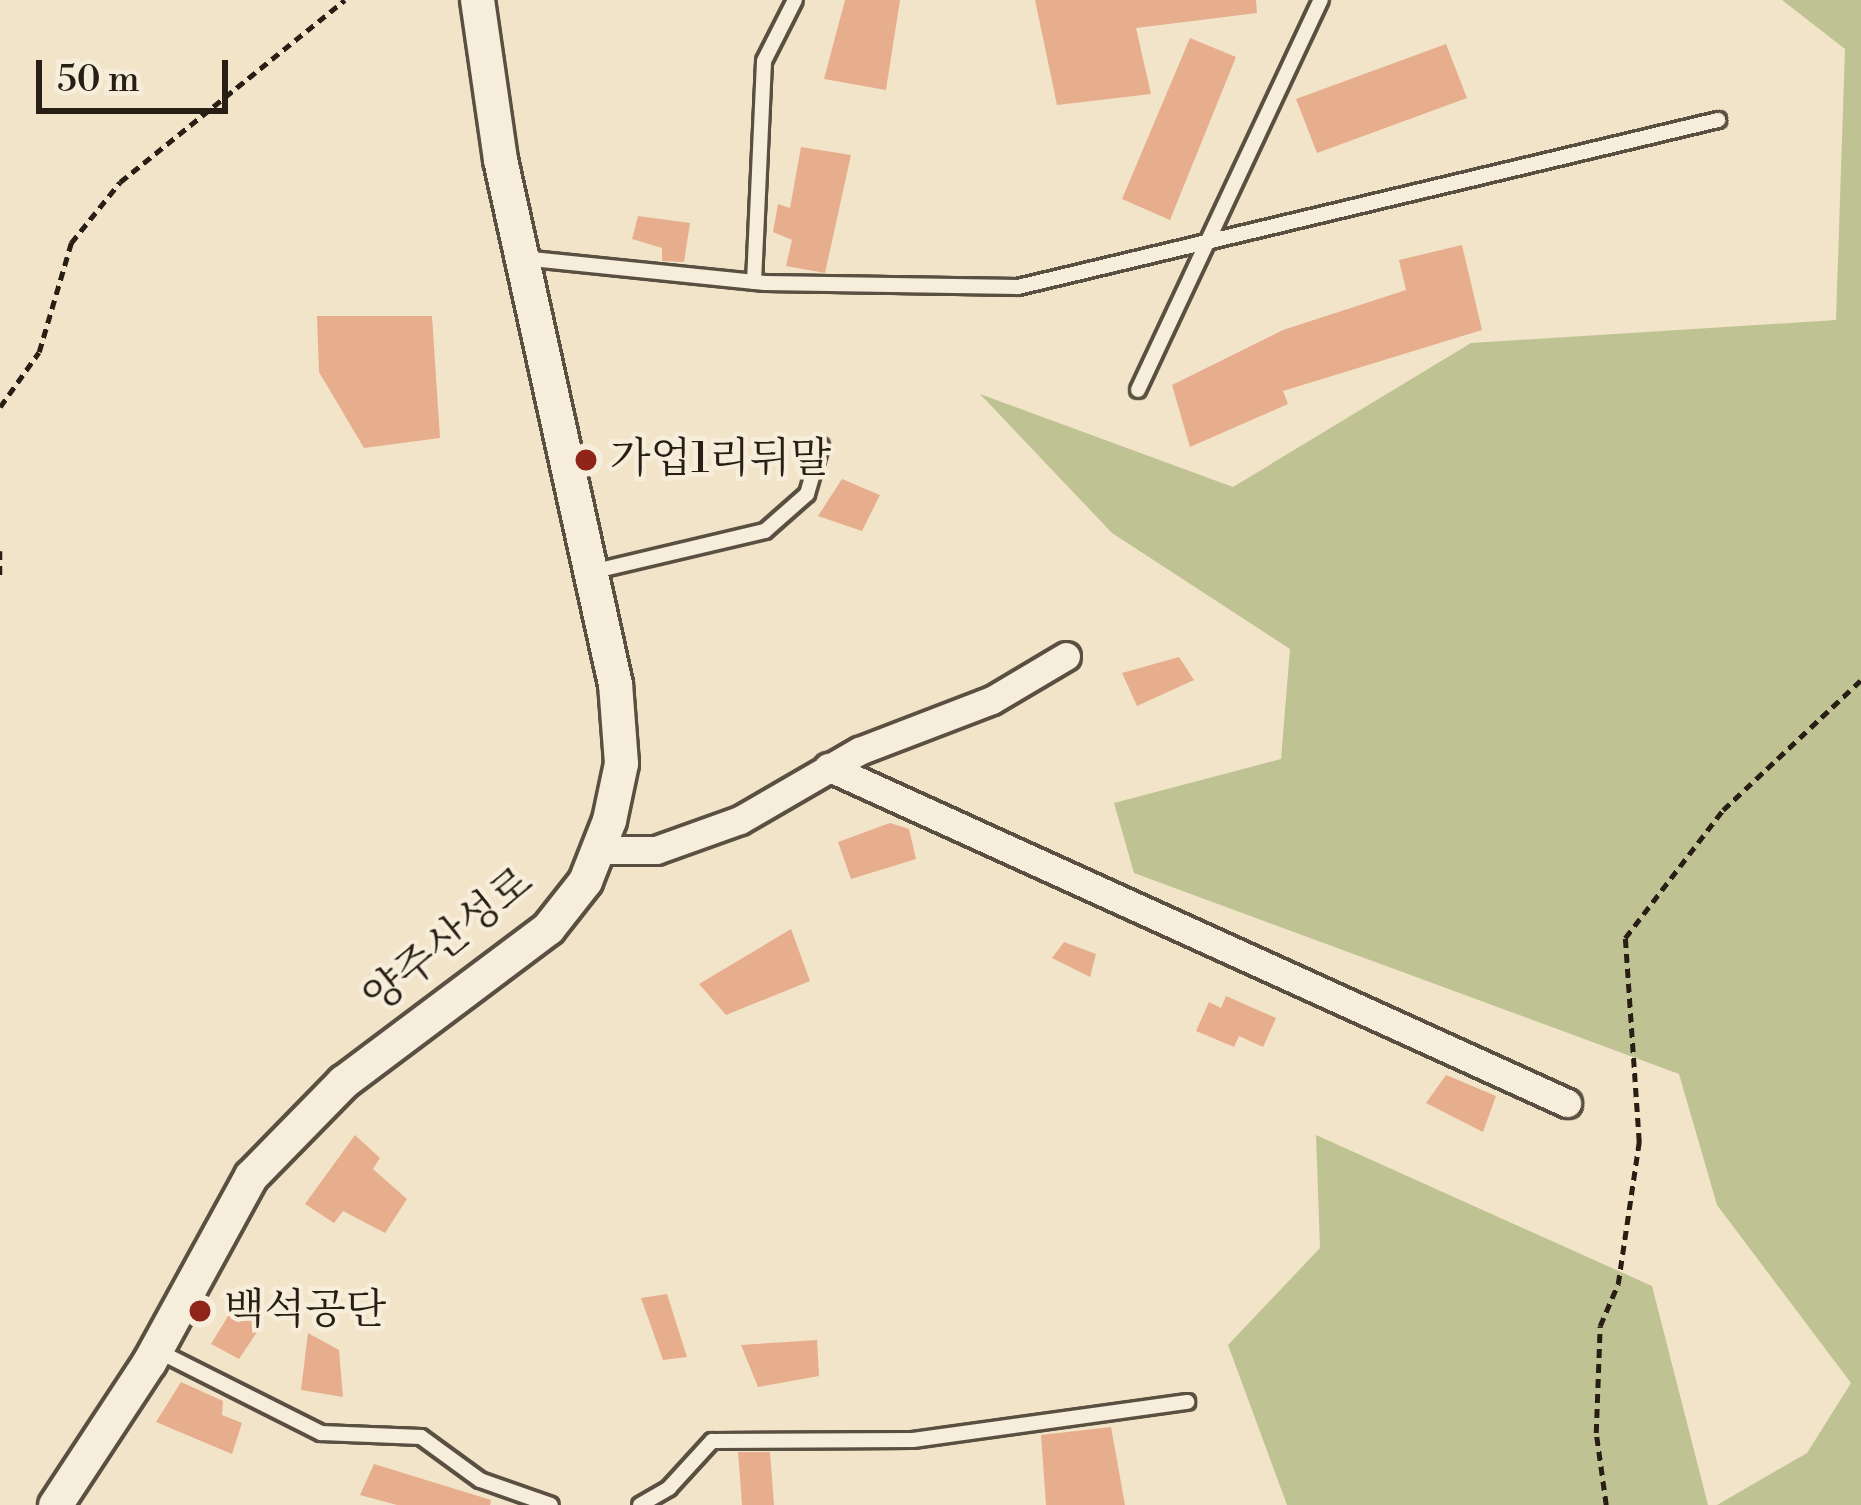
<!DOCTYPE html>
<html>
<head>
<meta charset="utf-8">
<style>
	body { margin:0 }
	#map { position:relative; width:1861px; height:1505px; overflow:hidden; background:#f2e4c8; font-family:"Libre Bodoni","Noto Serif KR",serif }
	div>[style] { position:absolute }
	.green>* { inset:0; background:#bfc393 }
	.building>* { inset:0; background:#e7ae8d }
	.path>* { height:4.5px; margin-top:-2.25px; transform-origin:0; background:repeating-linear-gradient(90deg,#281e14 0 9px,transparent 0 15px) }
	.roads { filter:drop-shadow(3px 0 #5a5041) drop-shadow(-3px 0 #5a5041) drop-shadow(0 3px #5a5041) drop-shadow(0 -3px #5a5041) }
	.service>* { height:14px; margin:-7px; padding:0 7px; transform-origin:7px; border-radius:7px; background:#f7eddb }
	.minor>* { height:27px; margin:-13.5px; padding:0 13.5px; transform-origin:13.5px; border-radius:13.5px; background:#f7eddb }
	.tertiary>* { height:33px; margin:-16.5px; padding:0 16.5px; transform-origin:16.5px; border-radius:16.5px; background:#f7eddb }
	.dots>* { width:33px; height:33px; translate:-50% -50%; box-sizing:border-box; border:6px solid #f7eddb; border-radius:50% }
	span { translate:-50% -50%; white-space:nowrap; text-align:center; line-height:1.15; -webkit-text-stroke:9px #f7eddb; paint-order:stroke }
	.poi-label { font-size:42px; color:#281e14 }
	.left { translate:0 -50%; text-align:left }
	.street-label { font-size:42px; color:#281e14 }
	.scale { position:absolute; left:36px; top:60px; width:192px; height:54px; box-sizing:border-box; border:6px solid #281e14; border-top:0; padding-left:15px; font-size:36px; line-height:42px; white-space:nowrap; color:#281e14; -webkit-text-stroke:9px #f7eddb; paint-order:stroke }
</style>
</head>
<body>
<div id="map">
	<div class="green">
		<i style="clip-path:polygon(1782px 0,1861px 0,1861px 1505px,1717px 1505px,1807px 1453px,1851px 1383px,1717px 1205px,1679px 1074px,1134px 873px,1114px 803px,1281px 759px,1290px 649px,1112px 533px,980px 394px,1233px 487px,1471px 343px,1836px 320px,1845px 49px)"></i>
		<i style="clip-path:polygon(1316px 1135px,1652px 1286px,1708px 1505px,1287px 1505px,1228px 1345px,1320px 1248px)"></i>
	</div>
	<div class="building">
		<i style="clip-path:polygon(845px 0,900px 0,886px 90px,824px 79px)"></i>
		<i style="clip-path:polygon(1035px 0,1256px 0,1257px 13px,1136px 28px,1151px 94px,1057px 105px)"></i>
		<i style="clip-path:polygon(1190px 38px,1236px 57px,1170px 220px,1122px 199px)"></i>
		<i style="clip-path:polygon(1446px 44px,1467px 98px,1317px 153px,1296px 99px)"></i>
		<i style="clip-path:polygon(801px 147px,851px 155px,825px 273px,786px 266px,792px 240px,773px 232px,778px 204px,790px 208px)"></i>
		<i style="clip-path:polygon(638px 216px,690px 223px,684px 262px,662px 261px,662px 248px,632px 239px)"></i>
		<i style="clip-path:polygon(1462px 245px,1482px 330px,1283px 391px,1288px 404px,1190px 447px,1172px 385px,1283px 330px,1406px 290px,1399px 260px)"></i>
		<i style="clip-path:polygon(317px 316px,432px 316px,440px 438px,364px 448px,319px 372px)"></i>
		<i style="clip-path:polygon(842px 479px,880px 495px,862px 531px,818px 516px)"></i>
		<i style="clip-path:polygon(1179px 657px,1194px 680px,1137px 706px,1122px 673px)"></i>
		<i style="clip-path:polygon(890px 823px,909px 829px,916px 859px,851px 879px,838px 842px)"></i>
		<i style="clip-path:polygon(791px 929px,810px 981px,726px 1015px,699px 984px)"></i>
		<i style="clip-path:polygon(1064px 942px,1096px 954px,1090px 977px,1052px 958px)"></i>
		<i style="clip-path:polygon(1226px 996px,1276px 1018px,1263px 1047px,1239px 1036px,1234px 1047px,1196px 1031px,1209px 1002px,1221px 1008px)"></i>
		<i style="clip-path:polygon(1446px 1075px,1496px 1096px,1483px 1132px,1426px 1103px)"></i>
		<i style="clip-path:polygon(355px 1135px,380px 1158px,373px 1169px,407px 1199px,385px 1233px,343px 1211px,334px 1223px,305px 1204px)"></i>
		<i style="clip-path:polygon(667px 1294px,687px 1357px,663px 1360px,641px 1298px)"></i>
		<i style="clip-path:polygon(236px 1303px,261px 1326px,239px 1359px,211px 1344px)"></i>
		<i style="clip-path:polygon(308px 1333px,339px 1350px,343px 1397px,301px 1390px)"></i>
		<i style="clip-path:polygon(817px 1340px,819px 1376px,758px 1387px,741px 1345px)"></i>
		<i style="clip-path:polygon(181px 1382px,223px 1401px,222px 1415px,242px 1423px,232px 1454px,156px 1422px)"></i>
		<i style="clip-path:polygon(1111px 1427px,1125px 1505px,1046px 1505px,1041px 1435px)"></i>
		<i style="clip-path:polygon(738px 1452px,770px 1452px,774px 1505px,742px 1505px)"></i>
		<i style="clip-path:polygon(374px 1464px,491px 1500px,490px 1505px,397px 1505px,360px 1495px)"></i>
	</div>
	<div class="path">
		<i style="left:0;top:407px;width:67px;rotate:-54.7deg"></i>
		<i style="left:39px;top:352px;width:114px;rotate:-73.6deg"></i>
		<i style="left:71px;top:243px;width:78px;rotate:-51.2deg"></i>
		<i style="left:120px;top:182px;width:289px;rotate:-39deg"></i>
		<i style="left:0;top:551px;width:26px;rotate:90deg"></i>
		<i style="left:1606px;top:1505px;width:73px;rotate:-97.9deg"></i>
		<i style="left:1596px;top:1433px;width:107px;rotate:-87.9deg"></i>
		<i style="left:1600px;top:1326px;width:46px;rotate:-66.8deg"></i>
		<i style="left:1618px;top:1284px;width:144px;rotate:-81.6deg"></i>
		<i style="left:1639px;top:1142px;width:204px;rotate:-93.9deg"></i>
		<i style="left:1625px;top:938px;width:161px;rotate:-52.6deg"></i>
		<i style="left:1723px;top:810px;width:190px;rotate:-43.3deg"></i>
	</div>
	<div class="roads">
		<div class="service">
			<i style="left:522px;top:258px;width:244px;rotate:5.9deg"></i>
			<i style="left:765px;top:283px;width:253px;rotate:0.9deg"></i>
			<i style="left:1018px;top:287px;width:720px;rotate:-13.42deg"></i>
			<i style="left:754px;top:282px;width:221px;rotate:-87.4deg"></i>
			<i style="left:764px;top:61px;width:68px;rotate:-63.1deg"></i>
			<i style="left:1138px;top:390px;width:431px;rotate:-64.9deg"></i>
			<i style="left:591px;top:572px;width:179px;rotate:-13.3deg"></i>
			<i style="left:765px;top:531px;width:56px;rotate:-41.4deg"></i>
			<i style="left:807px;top:494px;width:50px;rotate:-73.7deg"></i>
			<i style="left:156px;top:1350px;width:185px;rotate:26.7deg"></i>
			<i style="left:321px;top:1433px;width:100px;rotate:2.3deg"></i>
			<i style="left:421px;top:1437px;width:73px;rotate:36.1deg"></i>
			<i style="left:480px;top:1480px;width:75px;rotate:19.4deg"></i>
			<i style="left:640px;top:1505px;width:34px;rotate:-30deg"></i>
			<i style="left:669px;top:1488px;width:64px;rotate:-47.5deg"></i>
			<i style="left:712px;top:1441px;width:201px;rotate:-0.3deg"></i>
			<i style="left:913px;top:1440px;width:277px;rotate:-7.9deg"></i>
		</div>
		<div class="minor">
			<i style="left:828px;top:767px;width:812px;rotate:24.45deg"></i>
			<i style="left:600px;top:850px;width:56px"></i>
			<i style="left:656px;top:850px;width:89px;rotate:-19.7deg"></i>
			<i style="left:740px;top:820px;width:138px;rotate:-30.1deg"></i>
			<i style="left:859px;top:751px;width:142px;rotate:-21deg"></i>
			<i style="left:992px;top:700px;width:86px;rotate:-30.7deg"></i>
		</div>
		<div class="tertiary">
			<i style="left:55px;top:1505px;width:171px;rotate:-56.7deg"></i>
			<i style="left:149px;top:1362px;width:212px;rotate:-61.3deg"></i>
			<i style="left:251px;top:1176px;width:132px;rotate:-45.6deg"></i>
			<i style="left:343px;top:1082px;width:256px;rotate:-36.9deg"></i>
			<i style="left:548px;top:928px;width:60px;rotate:-51.8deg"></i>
			<i style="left:585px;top:881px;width:66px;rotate:-68.5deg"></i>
			<i style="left:609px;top:820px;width:58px;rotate:-78.1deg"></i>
			<i style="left:621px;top:763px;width:79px;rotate:-94.3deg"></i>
			<i style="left:615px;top:684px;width:537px;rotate:-102.36deg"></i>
			<i style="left:500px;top:159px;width:161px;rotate:-98.2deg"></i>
		</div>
	</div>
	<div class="dots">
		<i style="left:586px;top:460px;background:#8f2418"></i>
		<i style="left:200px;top:1311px;background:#8f2418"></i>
	</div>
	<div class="poi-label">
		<span class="left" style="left:610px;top:460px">가업1리뒤말</span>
		<span class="left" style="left:224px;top:1311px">백석공단</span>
	</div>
	<div class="street-label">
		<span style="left:449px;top:941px;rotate:-39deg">양주산성로</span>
	</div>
	<div class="scale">50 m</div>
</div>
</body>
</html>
